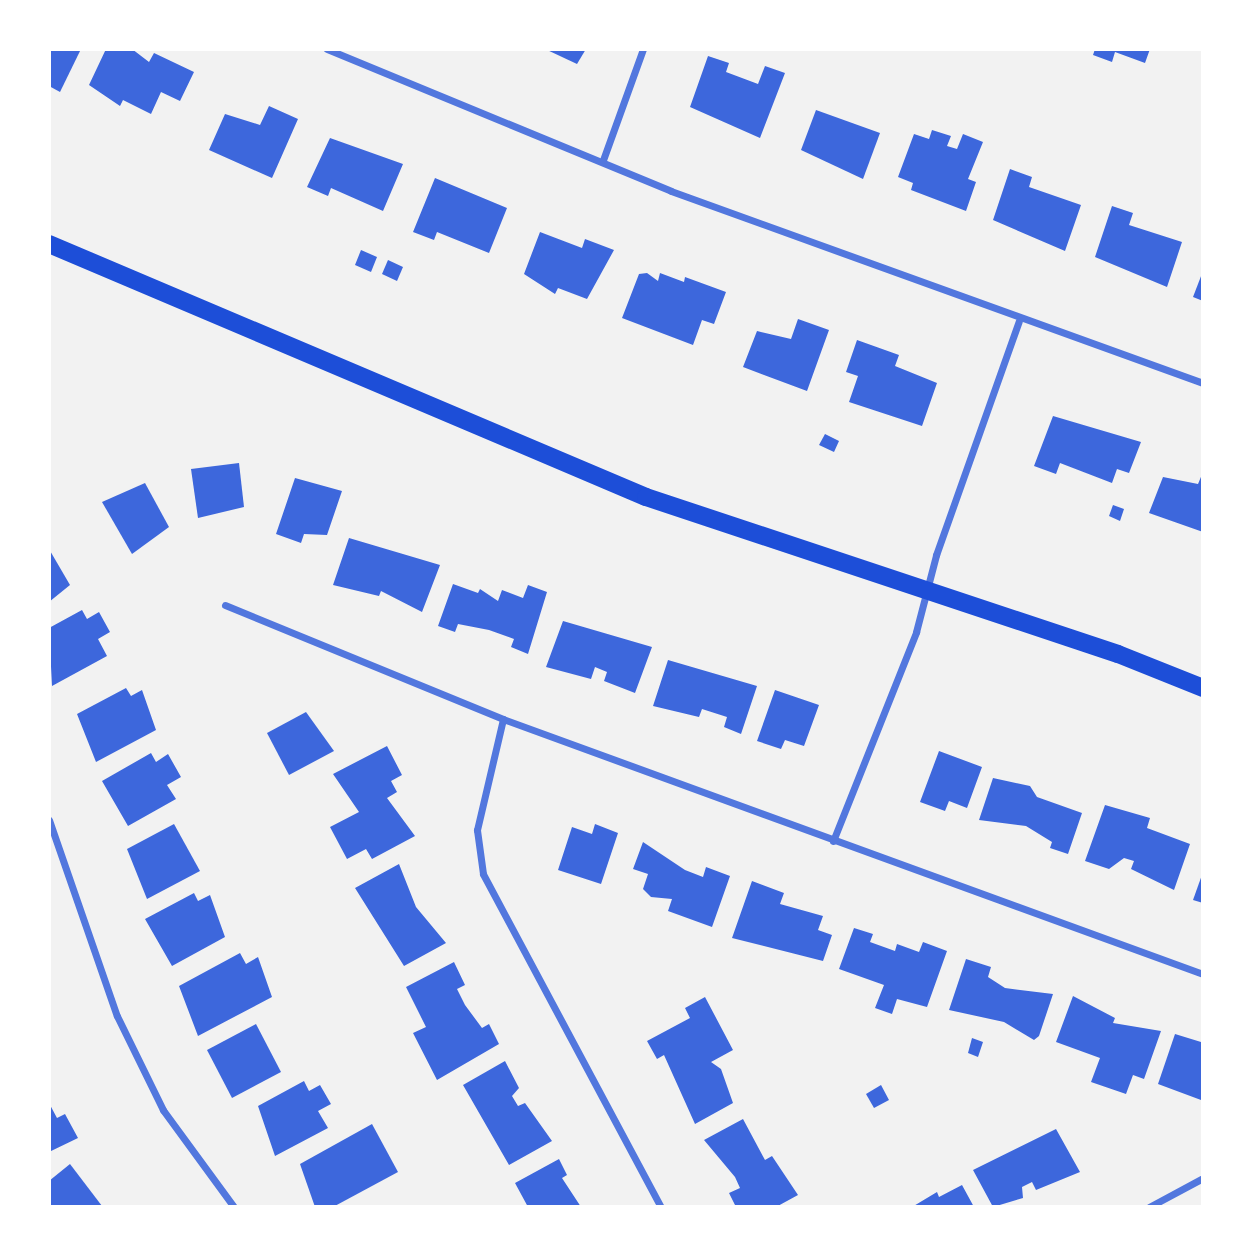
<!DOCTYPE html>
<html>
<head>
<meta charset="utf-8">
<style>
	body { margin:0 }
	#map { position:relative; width:1252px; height:1256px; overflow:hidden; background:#f2f2f2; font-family:Barlow,sans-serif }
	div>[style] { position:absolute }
	.building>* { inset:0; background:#3d67dc }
	.minor>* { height:7px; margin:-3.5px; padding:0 3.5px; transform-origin:3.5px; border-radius:3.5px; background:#5277de }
	.primary>* { height:18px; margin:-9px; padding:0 9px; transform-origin:9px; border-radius:9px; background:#1d4ed8 }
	span { translate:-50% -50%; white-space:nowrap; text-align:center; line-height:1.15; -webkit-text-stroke:7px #fff; paint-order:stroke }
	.frame { position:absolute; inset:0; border:51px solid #fff; pointer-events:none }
</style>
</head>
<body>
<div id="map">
	<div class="building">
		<i style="clip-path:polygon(49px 49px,81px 49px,60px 92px,49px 86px)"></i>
		<i style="clip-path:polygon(106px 49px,132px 49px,149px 62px,154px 53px,194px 72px,180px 101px,161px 92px,151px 114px,123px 100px,120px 106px,89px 85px)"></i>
		<i style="clip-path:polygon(545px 49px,586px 49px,577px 64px)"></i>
		<i style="clip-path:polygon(1095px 49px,1150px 49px,1145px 63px,1115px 52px,1112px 62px,1093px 55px)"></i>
		<i style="clip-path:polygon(708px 56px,729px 63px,726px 72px,758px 84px,765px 66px,785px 73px,760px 138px,690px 107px)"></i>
		<i style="clip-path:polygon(269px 106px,298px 119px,272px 178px,209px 150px,225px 114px,260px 125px)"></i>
		<i style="clip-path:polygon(816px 110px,880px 133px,863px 179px,801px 150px)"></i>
		<i style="clip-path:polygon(932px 130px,951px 136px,947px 146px,957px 149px,963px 134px,983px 142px,968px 179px,976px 182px,966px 211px,911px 190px,913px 183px,898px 177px,914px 134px,929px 139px)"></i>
		<i style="clip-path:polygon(330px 138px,403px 164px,383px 211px,331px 188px,328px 196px,307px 187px)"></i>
		<i style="clip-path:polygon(1010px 169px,1032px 177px,1029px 187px,1081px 205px,1065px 251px,993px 220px)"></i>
		<i style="clip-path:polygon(435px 178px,507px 208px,489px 253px,437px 232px,434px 240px,413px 232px)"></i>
		<i style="clip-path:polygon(1112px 206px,1133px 213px,1129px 225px,1182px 242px,1167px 287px,1095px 257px)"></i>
		<i style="clip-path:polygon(540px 232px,582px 248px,585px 239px,614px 250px,587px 299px,558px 288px,555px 294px,524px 274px)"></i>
		<i style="clip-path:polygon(361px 250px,377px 257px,371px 272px,355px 265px)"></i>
		<i style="clip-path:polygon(388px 260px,403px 267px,397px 281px,382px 274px)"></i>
		<i style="clip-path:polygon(1203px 271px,1203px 301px,1193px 297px)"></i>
		<i style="clip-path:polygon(647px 273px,658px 281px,660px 273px,684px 282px,685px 277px,726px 292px,714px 324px,702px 320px,693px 345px,622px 318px,639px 274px)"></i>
		<i style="clip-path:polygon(798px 319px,829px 330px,807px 391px,743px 367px,757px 331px,791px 339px)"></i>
		<i style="clip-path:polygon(857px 340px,899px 355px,895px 366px,937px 383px,922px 426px,849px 402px,858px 376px,846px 372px)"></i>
		<i style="clip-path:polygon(1053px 416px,1141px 442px,1129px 473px,1117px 469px,1112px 483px,1060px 463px,1056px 474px,1034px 466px)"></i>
		<i style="clip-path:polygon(825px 434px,839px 441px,834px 452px,819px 445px)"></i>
		<i style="clip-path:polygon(239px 463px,244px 507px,198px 518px,191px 469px)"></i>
		<i style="clip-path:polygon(1203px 472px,1203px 532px,1149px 513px,1163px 477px,1198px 484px)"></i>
		<i style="clip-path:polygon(295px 478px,342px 491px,327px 535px,304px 534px,301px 543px,276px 534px)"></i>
		<i style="clip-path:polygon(145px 483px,169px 527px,132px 554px,102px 502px)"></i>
		<i style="clip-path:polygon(1113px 505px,1124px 509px,1120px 521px,1109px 516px)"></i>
		<i style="clip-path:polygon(349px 538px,440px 565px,422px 612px,381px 591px,379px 596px,333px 585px)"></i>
		<i style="clip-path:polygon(49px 549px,70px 585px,49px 602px)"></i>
		<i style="clip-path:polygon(453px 584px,478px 593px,480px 589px,498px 601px,502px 590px,523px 598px,528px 585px,547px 592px,528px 654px,511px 647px,514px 639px,489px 630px,458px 624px,455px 632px,438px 626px)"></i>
		<i style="clip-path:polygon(82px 610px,87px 619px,99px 612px,110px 632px,98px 639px,107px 656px,52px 686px,49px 628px)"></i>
		<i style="clip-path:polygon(563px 621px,652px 647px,635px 693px,604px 681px,607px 672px,595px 667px,591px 679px,546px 667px)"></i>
		<i style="clip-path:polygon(668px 660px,757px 686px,741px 734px,724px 727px,727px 717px,702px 709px,699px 717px,653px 706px)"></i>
		<i style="clip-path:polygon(126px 688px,131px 696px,142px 690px,156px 730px,96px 762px,77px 714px)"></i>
		<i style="clip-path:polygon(775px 690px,819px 705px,804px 746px,785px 740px,781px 749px,757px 741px)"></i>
		<i style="clip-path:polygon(306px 712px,334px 751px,289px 775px,267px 733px)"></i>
		<i style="clip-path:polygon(387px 746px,402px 775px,391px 781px,397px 792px,387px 798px,415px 836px,372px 859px,366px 849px,347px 859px,330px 827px,359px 812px,333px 774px)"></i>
		<i style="clip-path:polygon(939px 751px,982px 767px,967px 808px,949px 801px,945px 811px,920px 802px)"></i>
		<i style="clip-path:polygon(151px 753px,156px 762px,168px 754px,181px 777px,167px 785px,176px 799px,128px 826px,102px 781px)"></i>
		<i style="clip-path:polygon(993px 778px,1030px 786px,1037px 797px,1082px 813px,1068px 854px,1050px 848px,1052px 842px,1026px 826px,979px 820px)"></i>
		<i style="clip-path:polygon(1105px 805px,1150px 818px,1147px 828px,1190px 844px,1174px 890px,1131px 869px,1134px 861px,1124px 858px,1109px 869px,1085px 861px)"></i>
		<i style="clip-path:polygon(174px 824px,200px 871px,147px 899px,127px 849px)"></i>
		<i style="clip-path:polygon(595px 824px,618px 833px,601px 884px,558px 870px,572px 827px,592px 834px)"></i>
		<i style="clip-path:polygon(643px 842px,685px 870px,703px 877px,706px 867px,730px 876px,712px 927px,668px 911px,672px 899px,651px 897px,643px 889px,648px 874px,633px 869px)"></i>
		<i style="clip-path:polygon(399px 864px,416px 907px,446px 943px,404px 966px,355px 888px)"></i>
		<i style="clip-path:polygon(1203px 872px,1203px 903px,1193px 900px)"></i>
		<i style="clip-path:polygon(752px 881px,784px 893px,780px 904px,823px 916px,818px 930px,832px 935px,823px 961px,732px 938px)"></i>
		<i style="clip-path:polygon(194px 893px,198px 901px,210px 895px,225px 937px,172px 966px,145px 919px)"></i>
		<i style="clip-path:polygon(854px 928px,873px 934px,870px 942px,895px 951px,897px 944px,919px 952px,923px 942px,947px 951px,927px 1007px,897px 999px,892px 1014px,875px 1008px,884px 985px,839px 969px)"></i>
		<i style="clip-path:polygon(240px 953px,246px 964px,258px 957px,272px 997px,198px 1036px,179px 986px)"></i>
		<i style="clip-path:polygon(966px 959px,991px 967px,988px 977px,1005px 988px,1053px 994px,1039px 1036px,1034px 1040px,1004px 1022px,949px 1010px)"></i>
		<i style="clip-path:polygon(454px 962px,465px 985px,457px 989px,465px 1005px,482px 1028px,489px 1024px,499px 1044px,437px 1080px,413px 1033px,426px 1027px,406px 987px)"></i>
		<i style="clip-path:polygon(1073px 996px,1115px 1018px,1113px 1023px,1161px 1031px,1144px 1079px,1133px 1075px,1126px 1094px,1091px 1082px,1100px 1058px,1056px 1042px)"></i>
		<i style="clip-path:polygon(705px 997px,733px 1050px,711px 1062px,721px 1069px,733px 1103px,695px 1124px,664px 1055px,657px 1059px,647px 1041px,690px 1018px,685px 1008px)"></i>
		<i style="clip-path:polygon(256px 1024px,281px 1072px,232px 1098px,207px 1050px)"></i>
		<i style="clip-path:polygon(1175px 1034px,1201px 1042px,1201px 1100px,1158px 1084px)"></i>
		<i style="clip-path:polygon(972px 1038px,983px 1042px,978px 1057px,968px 1053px)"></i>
		<i style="clip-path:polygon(505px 1061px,519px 1088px,512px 1096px,518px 1106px,525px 1103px,552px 1141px,509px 1165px,463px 1085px)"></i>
		<i style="clip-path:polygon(304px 1081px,309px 1091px,320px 1085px,331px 1104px,318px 1111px,328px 1128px,275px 1156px,258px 1106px)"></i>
		<i style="clip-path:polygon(881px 1085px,889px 1100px,874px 1108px,866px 1094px)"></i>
		<i style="clip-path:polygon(49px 1103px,57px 1118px,65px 1114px,78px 1138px,49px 1152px)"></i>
		<i style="clip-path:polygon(743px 1119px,765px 1160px,772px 1156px,798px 1195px,776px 1207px,736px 1207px,729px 1193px,740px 1188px,735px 1177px,704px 1140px)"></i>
		<i style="clip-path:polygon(372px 1124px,398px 1172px,333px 1207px,315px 1207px,300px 1164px)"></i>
		<i style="clip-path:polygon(1056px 1129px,1080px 1172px,1036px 1190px,1032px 1182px,1022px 1187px,1023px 1198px,993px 1207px,973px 1170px)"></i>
		<i style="clip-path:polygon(559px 1159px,567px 1175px,562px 1178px,581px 1207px,528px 1207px,515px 1183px)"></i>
		<i style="clip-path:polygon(70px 1164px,102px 1206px,101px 1207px,49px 1207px,49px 1181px)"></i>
		<i style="clip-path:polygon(962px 1185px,974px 1207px,912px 1207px,937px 1192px,939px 1197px)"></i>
	</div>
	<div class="minor">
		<i style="left:327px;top:49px;width:372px;rotate:22.4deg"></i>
		<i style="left:671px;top:191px;width:566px;rotate:19.84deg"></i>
		<i style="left:603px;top:160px;width:118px;rotate:-70.2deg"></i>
		<i style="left:225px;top:605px;width:300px;rotate:22.3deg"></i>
		<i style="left:503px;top:719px;width:745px;rotate:20.02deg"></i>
		<i style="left:503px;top:719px;width:114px;rotate:103.2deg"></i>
		<i style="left:477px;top:830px;width:44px;rotate:82.2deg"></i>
		<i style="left:483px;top:874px;width:378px;rotate:61.9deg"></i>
		<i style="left:49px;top:820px;width:207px;rotate:70.9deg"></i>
		<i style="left:117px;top:1016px;width:105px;rotate:63.9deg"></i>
		<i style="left:163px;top:1110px;width:120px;rotate:53.8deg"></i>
		<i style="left:833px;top:841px;width:225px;rotate:-68.3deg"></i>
		<i style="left:916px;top:632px;width:80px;rotate:-75.4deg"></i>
		<i style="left:936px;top:555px;width:248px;rotate:-70.5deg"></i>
		<i style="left:1149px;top:1207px;width:61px;rotate:-28.2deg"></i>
	</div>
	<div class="primary">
		<i style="left:49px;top:244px;width:648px;rotate:22.97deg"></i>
		<i style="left:646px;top:497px;width:497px;rotate:18.4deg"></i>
		<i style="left:1118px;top:654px;width:92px;rotate:21.8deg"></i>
	</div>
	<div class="frame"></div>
</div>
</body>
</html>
